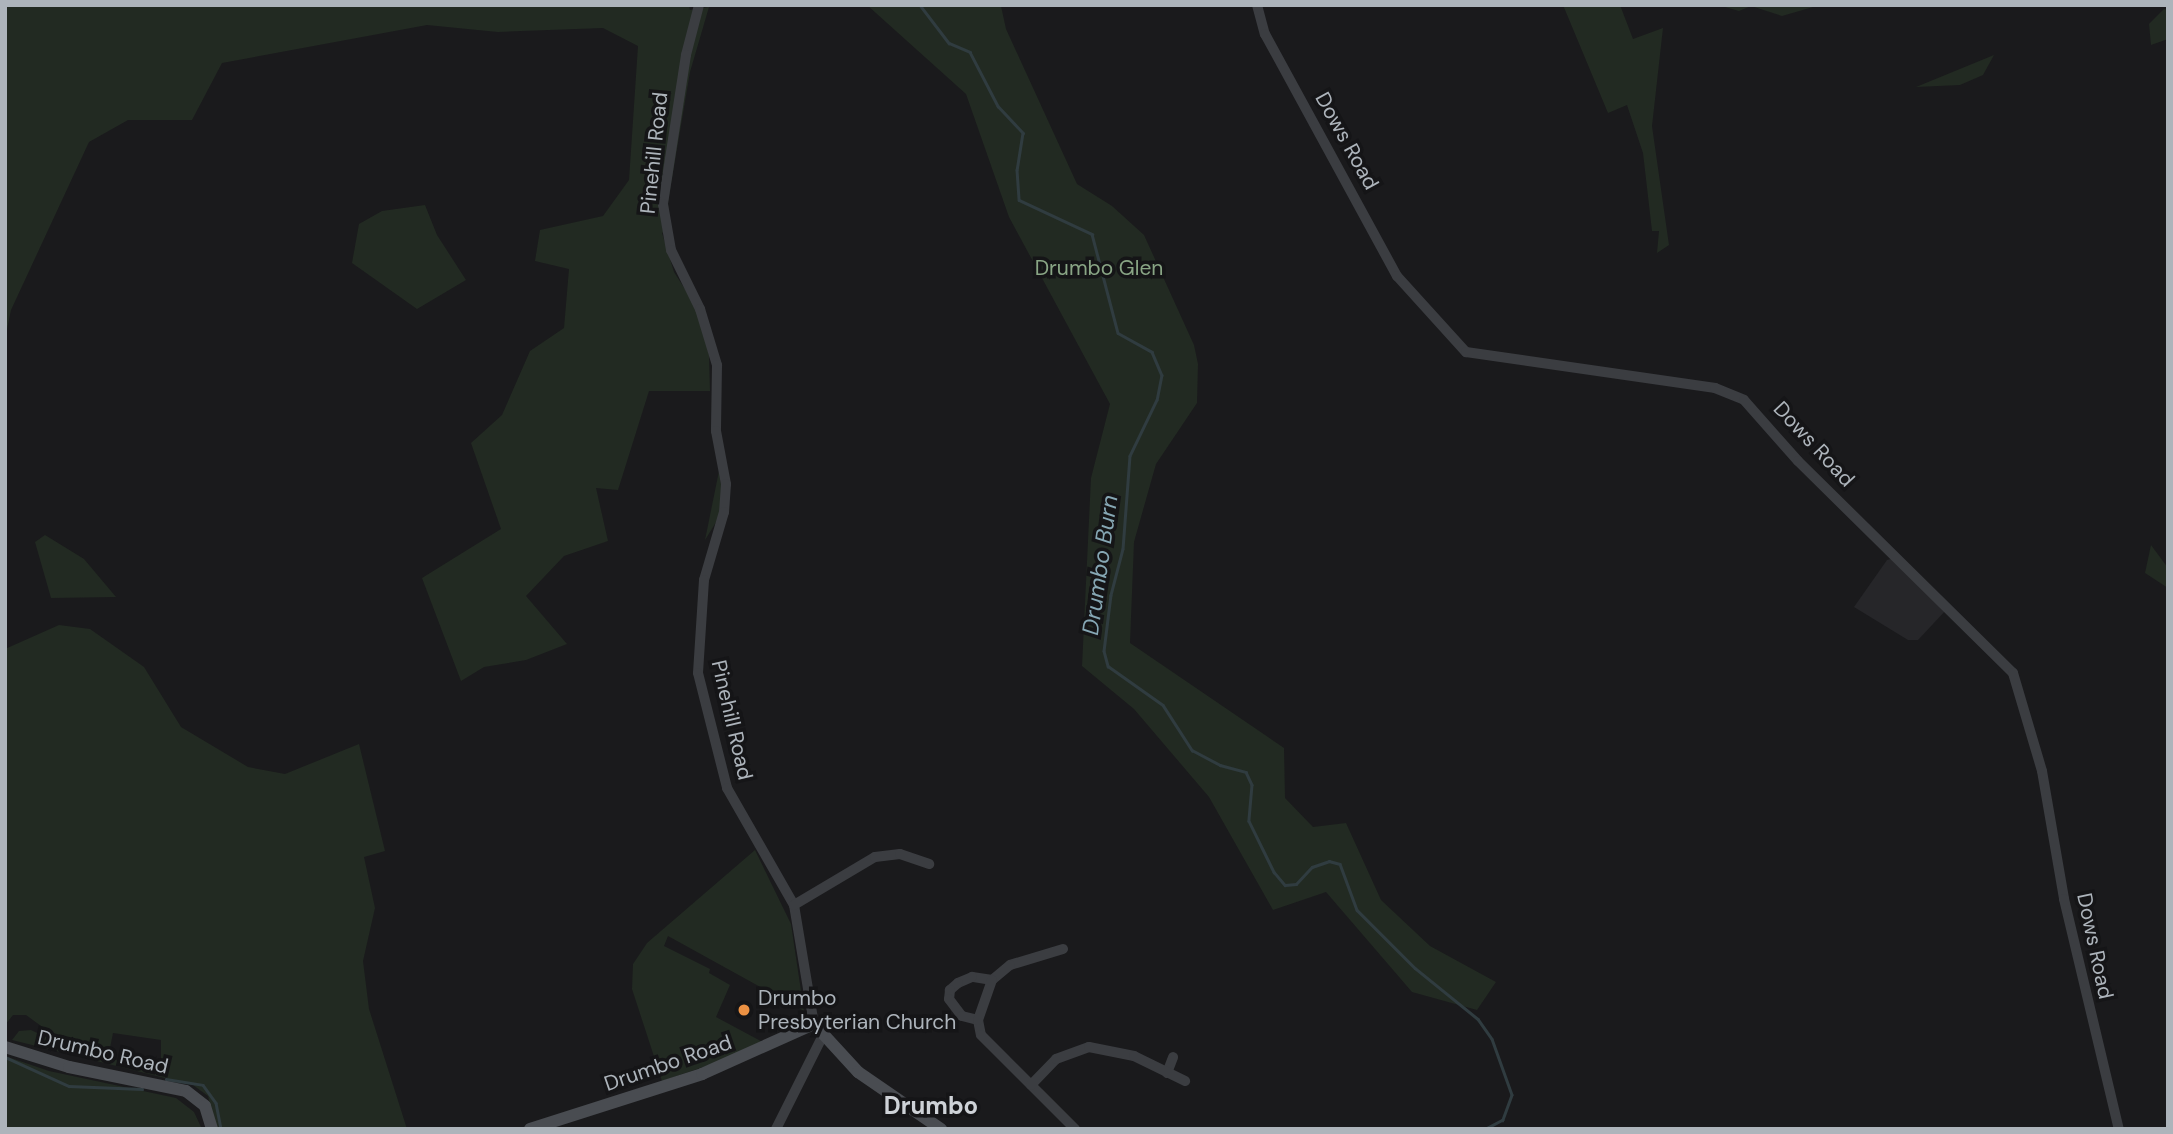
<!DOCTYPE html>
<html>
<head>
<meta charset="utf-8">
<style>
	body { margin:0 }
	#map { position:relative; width:2173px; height:1134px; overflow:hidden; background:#1a1a1c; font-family:"DM Sans",sans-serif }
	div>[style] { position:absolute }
	.built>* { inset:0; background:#262629 }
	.green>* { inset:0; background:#222a22 }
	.stream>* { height:2.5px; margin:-1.25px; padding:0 1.25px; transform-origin:1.25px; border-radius:1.25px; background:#303c40 }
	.street>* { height:10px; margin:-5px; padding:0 5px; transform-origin:5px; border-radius:5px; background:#3b3d41 }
	.secondary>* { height:12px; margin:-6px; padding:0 6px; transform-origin:6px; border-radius:6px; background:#494c51 }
	.dots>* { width:19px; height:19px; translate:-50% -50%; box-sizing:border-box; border:4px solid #151517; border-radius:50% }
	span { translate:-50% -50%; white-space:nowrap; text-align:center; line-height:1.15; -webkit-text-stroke:7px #151517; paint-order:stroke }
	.street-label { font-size:21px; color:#adb4bb }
	.park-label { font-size:21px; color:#89a585 }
	.poi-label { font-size:21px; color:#adb4bb }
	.left { translate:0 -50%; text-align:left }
	.water-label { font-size:23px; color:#86a7b4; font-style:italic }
	.quarter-label { font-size:24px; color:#ced2d7; font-weight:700 }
	.frame { position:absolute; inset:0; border:7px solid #adb4bb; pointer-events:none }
</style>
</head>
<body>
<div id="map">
	<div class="built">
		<i style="clip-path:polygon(1894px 558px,1947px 609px,1918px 640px,1908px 640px,1854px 607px,1887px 560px)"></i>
	</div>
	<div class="green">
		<i style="clip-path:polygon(5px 5px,689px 5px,690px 10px,709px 7px,690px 72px,668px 202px,669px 228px,662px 233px,674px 272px,697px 308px,709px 355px,710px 391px,649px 391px,618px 490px,596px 488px,608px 541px,564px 556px,526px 596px,567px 644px,526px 660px,484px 667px,461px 681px,422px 578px,501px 529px,471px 443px,502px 415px,530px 351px,564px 328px,569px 269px,535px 261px,540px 230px,603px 216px,629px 180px,638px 46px,603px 28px,498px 32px,427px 25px,222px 63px,192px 120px,128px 120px,89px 142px,11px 310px,5px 339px)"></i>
		<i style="clip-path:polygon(867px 5px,1001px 6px,1006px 29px,1077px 184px,1112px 206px,1144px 235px,1194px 345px,1198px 364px,1197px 403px,1156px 464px,1134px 542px,1130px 643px,1284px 748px,1285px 798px,1313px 827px,1346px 823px,1381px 900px,1430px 946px,1496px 982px,1477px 1010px,1412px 992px,1326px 892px,1273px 910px,1209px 797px,1134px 709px,1082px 666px,1091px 478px,1110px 404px,1009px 217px,966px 94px)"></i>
		<i style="clip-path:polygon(1563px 5px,1620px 5px,1633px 39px,1663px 28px,1652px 126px,1669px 245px,1657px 253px,1659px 231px,1652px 231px,1643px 153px,1627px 105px,1608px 113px)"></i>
		<i style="clip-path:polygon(1718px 5px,1820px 5px,1782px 16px,1751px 6px,1739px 11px)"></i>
		<i style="clip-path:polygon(2164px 9px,2168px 10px,2168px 39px,2151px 45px,2149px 24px)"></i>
		<i style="clip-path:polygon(1994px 55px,1983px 75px,1960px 85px,1916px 87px)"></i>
		<i style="clip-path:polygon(425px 205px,437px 235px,466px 280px,417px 309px,352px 263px,359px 224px,382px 211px)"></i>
		<i style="clip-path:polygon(719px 471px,723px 497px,718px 519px,705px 540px)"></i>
		<i style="clip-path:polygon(45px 535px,84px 559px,116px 597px,51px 598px,35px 542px)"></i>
		<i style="clip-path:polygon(2151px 545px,2168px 568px,2168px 588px,2145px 573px)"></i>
		<i style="clip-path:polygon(59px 625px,90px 629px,144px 667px,181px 727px,248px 767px,285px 774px,359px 744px,385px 851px,364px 857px,375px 908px,363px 961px,369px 1009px,407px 1129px,216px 1129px,208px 1096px,193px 1085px,12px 1040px,19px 1031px,31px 1030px,62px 1045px,145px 1068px,161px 1067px,161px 1040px,113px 1033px,109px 1053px,63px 1042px,26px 1015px,13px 1015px,5px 1025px,5px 649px)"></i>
		<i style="clip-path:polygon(755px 850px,791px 924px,804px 1011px,668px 936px,664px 946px,710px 969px,709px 973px,730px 985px,716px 1017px,768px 1045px,662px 1081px,632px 989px,633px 964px,647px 943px)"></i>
		<i style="clip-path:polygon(5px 1056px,49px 1071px,176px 1098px,194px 1112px,202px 1129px,5px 1129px)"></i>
	</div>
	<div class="stream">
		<i style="left:920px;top:5px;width:48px;rotate:52.7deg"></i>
		<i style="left:949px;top:43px;width:23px;rotate:23deg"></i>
		<i style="left:970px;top:52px;width:61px;rotate:62.6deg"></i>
		<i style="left:998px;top:106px;width:37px;rotate:47deg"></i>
		<i style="left:1023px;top:133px;width:37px;rotate:99deg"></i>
		<i style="left:1017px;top:170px;width:30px;rotate:86deg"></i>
		<i style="left:1019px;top:200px;width:81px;rotate:25deg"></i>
		<i style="left:1092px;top:234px;width:102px;rotate:75.3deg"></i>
		<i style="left:1118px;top:333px;width:39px;rotate:29deg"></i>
		<i style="left:1152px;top:352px;width:25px;rotate:67deg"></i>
		<i style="left:1162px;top:375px;width:25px;rotate:101deg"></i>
		<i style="left:1157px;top:400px;width:62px;rotate:115.7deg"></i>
		<i style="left:1130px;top:456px;width:93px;rotate:94.3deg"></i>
		<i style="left:1123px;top:549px;width:48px;rotate:104.6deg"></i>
		<i style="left:1111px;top:595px;width:56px;rotate:97.1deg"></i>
		<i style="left:1104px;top:651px;width:16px;rotate:75deg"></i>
		<i style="left:1108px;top:666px;width:67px;rotate:35.3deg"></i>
		<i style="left:1163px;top:705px;width:54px;rotate:57.2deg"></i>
		<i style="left:1192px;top:750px;width:32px;rotate:28deg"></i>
		<i style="left:1220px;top:765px;width:27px;rotate:15deg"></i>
		<i style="left:1246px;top:772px;width:14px;rotate:65deg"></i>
		<i style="left:1252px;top:785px;width:36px;rotate:95deg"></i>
		<i style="left:1249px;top:821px;width:57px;rotate:63.9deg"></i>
		<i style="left:1274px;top:872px;width:17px;rotate:50deg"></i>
		<i style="left:1285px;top:885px;width:11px;rotate:-5deg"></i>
		<i style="left:1296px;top:884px;width:23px;rotate:-47deg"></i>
		<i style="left:1312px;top:867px;width:18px;rotate:-19deg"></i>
		<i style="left:1329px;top:861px;width:11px;rotate:15deg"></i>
		<i style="left:1340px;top:864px;width:49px;rotate:69.7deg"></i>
		<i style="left:1357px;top:910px;width:82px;rotate:45deg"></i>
		<i style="left:1415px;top:968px;width:81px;rotate:39deg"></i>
		<i style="left:1478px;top:1019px;width:24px;rotate:55deg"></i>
		<i style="left:1492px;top:1039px;width:59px;rotate:70.3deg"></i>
		<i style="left:1512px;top:1095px;width:27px;rotate:110deg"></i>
		<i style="left:1503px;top:1120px;width:19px;rotate:152deg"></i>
		<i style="left:5px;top:1057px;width:70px;rotate:24.4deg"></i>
		<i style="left:69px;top:1086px;width:73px;rotate:2.4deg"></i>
		<i style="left:166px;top:1079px;width:37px;rotate:9deg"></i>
		<i style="left:203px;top:1085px;width:22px;rotate:54deg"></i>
		<i style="left:216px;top:1103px;width:26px;rotate:79deg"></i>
	</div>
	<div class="street">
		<i style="left:699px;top:5px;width:52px;rotate:104.6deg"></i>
		<i style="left:686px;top:55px;width:151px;rotate:98.8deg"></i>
		<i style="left:663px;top:204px;width:47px;rotate:80.1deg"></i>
		<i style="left:671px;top:250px;width:66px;rotate:63.8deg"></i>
		<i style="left:700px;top:309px;width:59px;rotate:73.1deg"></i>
		<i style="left:717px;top:365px;width:66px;rotate:90.9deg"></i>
		<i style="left:716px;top:431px;width:54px;rotate:79.3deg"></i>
		<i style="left:726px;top:484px;width:28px;rotate:94deg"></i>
		<i style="left:724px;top:512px;width:71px;rotate:106.4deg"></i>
		<i style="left:704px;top:580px;width:93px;rotate:93.7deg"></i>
		<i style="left:698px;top:673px;width:119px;rotate:75.8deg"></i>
		<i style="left:727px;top:788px;width:135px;rotate:60.2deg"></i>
		<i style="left:794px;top:905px;width:121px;rotate:80.5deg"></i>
		<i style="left:1257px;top:5px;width:30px;rotate:75deg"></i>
		<i style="left:1265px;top:34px;width:276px;rotate:61.4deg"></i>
		<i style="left:1397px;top:276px;width:103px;rotate:47.8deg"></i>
		<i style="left:1466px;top:352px;width:252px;rotate:8.2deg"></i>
		<i style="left:1715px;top:388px;width:31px;rotate:22deg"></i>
		<i style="left:1744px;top:400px;width:81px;rotate:48.5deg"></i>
		<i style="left:1798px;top:461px;width:302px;rotate:44.6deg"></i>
		<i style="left:2013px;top:673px;width:102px;rotate:73.5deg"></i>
		<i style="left:2042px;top:771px;width:130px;rotate:80.2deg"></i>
		<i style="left:2064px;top:899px;width:236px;rotate:76.6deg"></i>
		<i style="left:794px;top:905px;width:94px;rotate:-30.7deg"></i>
		<i style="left:875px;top:857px;width:25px;rotate:-7deg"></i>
		<i style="left:900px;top:854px;width:31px;rotate:19deg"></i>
		<i style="left:1063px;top:949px;width:55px;rotate:163.2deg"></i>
		<i style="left:1010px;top:965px;width:23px;rotate:140deg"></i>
		<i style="left:992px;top:980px;width:20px;rotate:-171deg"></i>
		<i style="left:972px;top:977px;width:15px;rotate:157deg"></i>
		<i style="left:958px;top:983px;width:11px;rotate:139deg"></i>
		<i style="left:950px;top:990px;width:9px;rotate:96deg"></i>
		<i style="left:949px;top:999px;width:21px;rotate:53deg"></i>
		<i style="left:962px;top:1016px;width:16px;rotate:14deg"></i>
		<i style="left:978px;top:1020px;width:15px;rotate:79deg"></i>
		<i style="left:981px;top:1035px;width:133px;rotate:45deg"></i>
		<i style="left:978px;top:1020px;width:42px;rotate:-70.7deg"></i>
		<i style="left:1167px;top:1073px;width:17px;rotate:-69deg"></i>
		<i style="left:1031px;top:1085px;width:36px;rotate:-46deg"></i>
		<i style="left:1056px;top:1059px;width:35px;rotate:-20deg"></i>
		<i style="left:1089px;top:1047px;width:46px;rotate:11.3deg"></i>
		<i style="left:1134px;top:1056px;width:57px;rotate:26.1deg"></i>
		<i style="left:776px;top:1129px;width:103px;rotate:-63.4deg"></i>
	</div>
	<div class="secondary">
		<i style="left:5px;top:1047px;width:67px;rotate:17.4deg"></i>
		<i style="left:69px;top:1067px;width:119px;rotate:11.6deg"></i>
		<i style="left:186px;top:1091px;width:24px;rotate:38deg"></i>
		<i style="left:205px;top:1106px;width:24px;rotate:73deg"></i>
		<i style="left:530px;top:1129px;width:181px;rotate:-17.7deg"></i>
		<i style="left:702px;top:1074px;width:123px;rotate:-24.1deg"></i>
		<i style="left:814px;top:1024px;width:65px;rotate:47.5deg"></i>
		<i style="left:858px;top:1072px;width:101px;rotate:34.5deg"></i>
	</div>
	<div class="dots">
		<i style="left:744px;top:1010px;background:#eb9143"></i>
	</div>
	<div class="street-label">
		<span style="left:1347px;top:141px;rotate:61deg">Dows Road</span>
		<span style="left:654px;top:153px;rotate:-84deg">Pinehill Road</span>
		<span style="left:1814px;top:444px;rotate:47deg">Dows Road</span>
		<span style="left:732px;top:720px;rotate:77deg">Pinehill Road</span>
		<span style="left:2095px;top:946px;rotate:78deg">Dows Road</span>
		<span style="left:103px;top:1052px;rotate:13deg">Drumbo Road</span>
		<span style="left:668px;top:1063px;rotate:-19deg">Drumbo Road</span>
	</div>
	<div class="park-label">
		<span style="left:1099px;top:268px">Drumbo Glen</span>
	</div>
	<div class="poi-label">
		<span class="left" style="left:758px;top:1010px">Drumbo<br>Presbyterian Church</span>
	</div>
	<div class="water-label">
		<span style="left:1100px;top:565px;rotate:-82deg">Drumbo Burn</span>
	</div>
	<div class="quarter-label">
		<span style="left:931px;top:1106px">Drumbo</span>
	</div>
	<div class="frame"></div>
</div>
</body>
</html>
